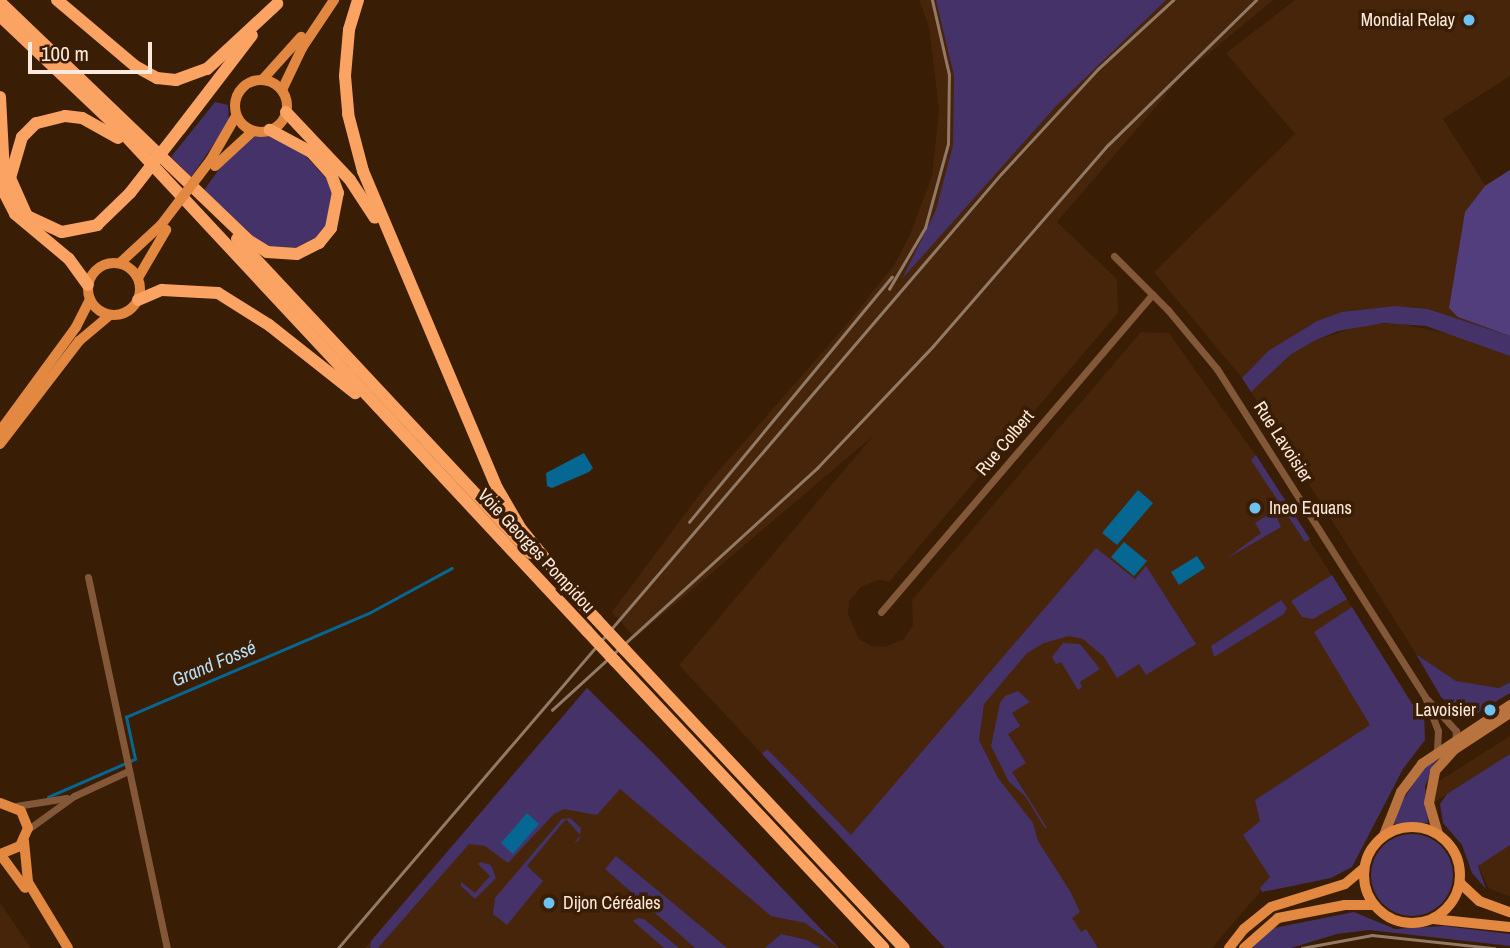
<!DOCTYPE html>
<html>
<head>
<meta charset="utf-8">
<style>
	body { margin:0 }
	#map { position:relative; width:1510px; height:948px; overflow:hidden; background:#391d05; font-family:"Archivo Narrow",sans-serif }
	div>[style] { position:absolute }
	.built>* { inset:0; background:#46250a }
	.green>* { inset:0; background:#443269 }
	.round { border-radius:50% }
	.forest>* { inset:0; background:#523d7d }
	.water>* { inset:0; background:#056792 }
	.stream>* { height:2.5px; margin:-1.25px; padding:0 1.25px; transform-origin:1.25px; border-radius:1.25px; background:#056792 }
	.street>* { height:7px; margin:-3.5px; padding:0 3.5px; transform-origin:3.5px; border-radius:3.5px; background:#835838 }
	.secondary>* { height:10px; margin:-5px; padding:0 5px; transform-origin:5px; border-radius:5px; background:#b9733e }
	.primary>* { height:10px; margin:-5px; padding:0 5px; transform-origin:5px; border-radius:5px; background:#e28840 }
	.primary>.ring { margin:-5px; padding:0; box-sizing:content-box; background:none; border:10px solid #e28840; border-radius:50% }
	.highway>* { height:12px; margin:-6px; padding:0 6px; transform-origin:6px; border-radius:6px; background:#faa362 }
	.rail>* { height:2.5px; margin:-1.25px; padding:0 1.25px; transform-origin:1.25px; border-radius:1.25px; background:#927a66 }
	.primary-bridge>* { height:10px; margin:-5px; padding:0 5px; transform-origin:5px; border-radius:5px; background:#e28840 }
	.highway-bridge>* { height:12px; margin:-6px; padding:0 6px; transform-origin:6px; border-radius:6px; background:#faa362 }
	.dots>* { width:19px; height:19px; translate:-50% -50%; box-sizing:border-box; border:4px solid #391d05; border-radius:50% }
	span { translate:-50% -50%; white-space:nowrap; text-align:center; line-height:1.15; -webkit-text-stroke:7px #391d05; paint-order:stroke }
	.poi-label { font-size:18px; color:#feeadc }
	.right { translate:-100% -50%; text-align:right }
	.left { translate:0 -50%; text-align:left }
	.street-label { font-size:18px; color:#feeadc }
	.water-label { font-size:19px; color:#b7def7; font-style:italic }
	.scale { position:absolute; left:28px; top:42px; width:124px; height:32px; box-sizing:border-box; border:4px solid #feeadc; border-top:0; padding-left:9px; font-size:21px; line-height:24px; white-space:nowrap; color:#feeadc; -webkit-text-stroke:5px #391d05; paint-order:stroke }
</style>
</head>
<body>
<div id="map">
	<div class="built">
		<i style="clip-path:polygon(919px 0,1273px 0,1184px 74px,1057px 222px,1117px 279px,1118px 313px,889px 582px,878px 580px,861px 587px,849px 601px,848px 614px,859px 639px,872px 646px,885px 647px,904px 639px,913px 625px,912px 600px,1141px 332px,1169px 333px,1259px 460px,1416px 709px,1212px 948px,956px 948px,767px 749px,762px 754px,679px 665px,873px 436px,635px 638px,612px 612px,708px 483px,848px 323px,894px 265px,909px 237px,932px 176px,939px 110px,929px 27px)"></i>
		<i style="clip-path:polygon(1295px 0,1510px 0,1510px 76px,1443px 119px,1485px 185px,1510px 170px,1510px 336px,1428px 309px,1317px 321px,1268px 351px,1242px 378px,1154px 272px,1295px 134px,1226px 53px)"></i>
		<i style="clip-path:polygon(1397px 323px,1461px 336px,1510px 356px,1510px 682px,1499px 688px,1456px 681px,1416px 654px,1251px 392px,1290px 355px,1314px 341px,1362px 325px)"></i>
		<i style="clip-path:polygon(587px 688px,656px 756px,839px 948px,365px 948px)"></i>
		<i style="clip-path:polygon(1510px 736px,1510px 897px,1488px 888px,1447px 794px,1399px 826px,1401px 805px)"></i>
		<i style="clip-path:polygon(0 903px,1px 904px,31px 948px,0 948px)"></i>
	</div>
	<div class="green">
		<i style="clip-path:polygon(936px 0,1166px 0,1056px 106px,902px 279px,936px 210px,953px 145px,954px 76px)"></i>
		<i style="clip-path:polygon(215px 102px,228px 105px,229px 122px,191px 177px,171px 157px)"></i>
		<i style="clip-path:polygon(275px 136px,301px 151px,327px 179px,332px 191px,328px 223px,317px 237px,295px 248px,269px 247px,257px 240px,204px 190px,228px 157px,251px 137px)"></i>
		<i style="clip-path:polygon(1395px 306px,1428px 309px,1510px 336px,1510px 356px,1426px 326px,1384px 323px,1338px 331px,1314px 341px,1290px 355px,1251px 392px,1242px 378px,1268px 351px,1317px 321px,1342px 312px)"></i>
		<i style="clip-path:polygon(1256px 455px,1310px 539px,1305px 542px,1251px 460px)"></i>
		<i style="clip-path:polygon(1274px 511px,1281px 527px,1226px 559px,1261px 533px,1255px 523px)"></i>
		<i style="clip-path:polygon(1096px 548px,1135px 579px,1146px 566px,1196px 644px,1146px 675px,1139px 664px,1117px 678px,1104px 657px,1083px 639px,1069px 636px,1044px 643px,1027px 653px,984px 704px,979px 740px,998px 778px,1033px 823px,1038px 841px,1070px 891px,1080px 912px,1072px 918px,1081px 932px,1086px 929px,1098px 948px,945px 948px,762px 754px,767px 749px,851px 835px)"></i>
		<i style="clip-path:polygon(1332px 575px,1347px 599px,1313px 619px,1302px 617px,1291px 601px)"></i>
		<i style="clip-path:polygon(1281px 600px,1287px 608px,1284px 614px,1214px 657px,1211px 646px)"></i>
		<i style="clip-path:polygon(1352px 607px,1412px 704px,1424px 712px,1425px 740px,1403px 769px,1352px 867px,1331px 878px,1262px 892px,1260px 888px,1270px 877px,1243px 835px,1260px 821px,1255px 800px,1370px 725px,1314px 632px)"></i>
		<i style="clip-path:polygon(1063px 643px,1080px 644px,1100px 669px,1080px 682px,1082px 687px,1078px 690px,1061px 662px,1056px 664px,1052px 657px)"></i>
		<i style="clip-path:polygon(1416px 654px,1456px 681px,1499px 688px,1510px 682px,1510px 693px,1474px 715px,1459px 713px,1441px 697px)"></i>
		<i style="clip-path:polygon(587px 688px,656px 756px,839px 948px,805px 923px,771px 916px,620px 789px,597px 815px,564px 809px,554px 814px,508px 863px,485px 846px,469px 844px,378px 948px,370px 948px,371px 941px)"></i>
		<i style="clip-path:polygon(1018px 691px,1030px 702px,1012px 713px,1020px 726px,1008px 734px,1026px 763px,1012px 772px,1047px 828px,1045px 828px,1025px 796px,1009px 782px,991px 746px,1000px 703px,1005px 696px)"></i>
		<i style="clip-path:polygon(1440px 752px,1425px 786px,1428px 823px,1394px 824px,1400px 805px,1422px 770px)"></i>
		<i style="clip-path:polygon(1510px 754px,1510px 845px,1478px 866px,1486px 889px,1472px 873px,1462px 845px,1443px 823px,1440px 804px,1447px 794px)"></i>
		<i style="clip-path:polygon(570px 818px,581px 828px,579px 840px,574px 844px,580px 835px,566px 819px,527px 866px,543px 881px,507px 925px,493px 914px,495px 898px,562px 819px)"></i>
		<i class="round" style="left:1371px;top:834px;width:82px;height:82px"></i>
		<i style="clip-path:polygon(616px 856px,726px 947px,727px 948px,695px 948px,605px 869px)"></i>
		<i style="clip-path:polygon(481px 862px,491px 865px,496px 878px,475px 899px,461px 886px,461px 882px,475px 893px,490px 876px,478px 864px)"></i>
		<i style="clip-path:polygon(1354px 912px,1395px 929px,1444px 926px,1510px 934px,1510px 946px,1369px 930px,1337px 934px,1291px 948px,1251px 948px,1269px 929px)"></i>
		<i style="clip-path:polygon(638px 918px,644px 919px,679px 948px,664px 948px,633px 921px)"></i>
		<i style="clip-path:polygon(781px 934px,807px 940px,821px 948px,765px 948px)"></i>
	</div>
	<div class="forest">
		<i style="clip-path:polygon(1510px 170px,1510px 336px,1458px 317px,1449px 308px,1465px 212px,1485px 186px)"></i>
	</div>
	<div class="water">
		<i style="clip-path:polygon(584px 453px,593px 468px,589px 472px,552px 488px,547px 486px,546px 473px)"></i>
		<i style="clip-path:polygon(1138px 490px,1153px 503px,1117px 545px,1102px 533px)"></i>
		<i style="clip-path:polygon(1124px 542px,1147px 561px,1134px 576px,1111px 557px)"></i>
		<i style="clip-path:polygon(1197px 556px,1205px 568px,1179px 585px,1171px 572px)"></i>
		<i style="clip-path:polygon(527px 813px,539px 824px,513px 854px,501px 843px)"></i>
	</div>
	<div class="stream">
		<i style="left:48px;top:797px;width:95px;rotate:-23.6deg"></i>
		<i style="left:135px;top:759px;width:43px;rotate:-102.1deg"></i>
		<i style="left:126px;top:717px;width:264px;rotate:-23.2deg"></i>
		<i style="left:369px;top:613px;width:94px;rotate:-28.5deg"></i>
	</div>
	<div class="street">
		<i style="left:1114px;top:256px;width:76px;rotate:45deg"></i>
		<i style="left:1168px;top:310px;width:77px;rotate:50.3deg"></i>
		<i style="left:1217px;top:369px;width:388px;rotate:57.6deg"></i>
		<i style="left:1425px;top:697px;width:36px;rotate:69deg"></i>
		<i style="left:1438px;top:731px;width:19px;rotate:93deg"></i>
		<i style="left:88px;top:577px;width:379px;rotate:78deg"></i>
		<i style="left:881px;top:612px;width:418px;rotate:-49.5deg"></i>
		<i style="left:1428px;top:700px;width:42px;rotate:47.9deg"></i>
		<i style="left:1456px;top:731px;width:12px;rotate:95deg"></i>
		<i style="left:16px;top:806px;width:51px;rotate:-9.1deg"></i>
		<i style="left:27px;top:830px;width:58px;rotate:-35.9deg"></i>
		<i style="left:74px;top:796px;width:60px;rotate:-24.8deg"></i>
	</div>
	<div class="secondary">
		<i style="left:1438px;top:834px;width:32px;rotate:-106deg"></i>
		<i style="left:1429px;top:803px;width:33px;rotate:-79deg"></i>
		<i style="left:1435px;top:771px;width:30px;rotate:-48deg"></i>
		<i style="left:1455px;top:749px;width:66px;rotate:-33.2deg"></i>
		<i style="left:1384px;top:835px;width:46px;rotate:-68.4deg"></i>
		<i style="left:1401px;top:792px;width:35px;rotate:-53deg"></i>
		<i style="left:1422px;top:764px;width:106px;rotate:-33.8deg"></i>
	</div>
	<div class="primary">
		<i style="left:263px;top:79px;width:57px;rotate:-47.9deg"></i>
		<i class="ring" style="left:235px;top:80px;width:42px;height:42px"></i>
		<i style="left:282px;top:90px;width:47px;rotate:-64.5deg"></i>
		<i style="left:302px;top:48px;width:58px;rotate:-56.3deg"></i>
		<i style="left:210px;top:161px;width:52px;rotate:-60deg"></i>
		<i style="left:215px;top:166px;width:52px;rotate:-42.6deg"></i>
		<i class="ring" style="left:88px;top:263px;width:42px;height:42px"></i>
		<i style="left:120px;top:263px;width:56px;rotate:-42.8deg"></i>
		<i style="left:138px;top:278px;width:56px;rotate:-59.7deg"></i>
		<i style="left:0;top:431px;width:129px;rotate:-53.8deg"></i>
		<i style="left:76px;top:327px;width:31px;rotate:-63deg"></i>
		<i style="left:0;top:444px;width:130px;rotate:-52.5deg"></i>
		<i style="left:79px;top:341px;width:40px;rotate:-40deg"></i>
		<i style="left:0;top:803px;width:22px;rotate:21deg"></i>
		<i style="left:21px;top:811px;width:18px;rotate:68deg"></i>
		<i style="left:28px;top:828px;width:20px;rotate:114deg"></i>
		<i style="left:20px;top:846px;width:22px;rotate:158deg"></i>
		<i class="ring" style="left:1364px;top:827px;width:86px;height:86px"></i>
		<i style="left:24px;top:841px;width:41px;rotate:84.4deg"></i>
		<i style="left:28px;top:882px;width:77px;rotate:58.8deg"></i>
		<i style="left:0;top:854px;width:42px;rotate:53.7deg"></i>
		<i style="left:1460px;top:883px;width:26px;rotate:43deg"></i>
		<i style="left:1479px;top:901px;width:33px;rotate:20deg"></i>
		<i style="left:1433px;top:919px;width:77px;rotate:5.9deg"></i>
		<i style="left:1229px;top:948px;width:24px;rotate:-52deg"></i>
		<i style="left:1244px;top:929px;width:35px;rotate:-39deg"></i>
		<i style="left:1271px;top:907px;width:77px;rotate:-17.3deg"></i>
		<i style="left:1345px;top:884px;width:25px;rotate:-40deg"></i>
		<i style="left:1244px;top:948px;width:45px;rotate:-41.4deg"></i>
		<i style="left:1278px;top:918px;width:68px;rotate:-11deg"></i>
		<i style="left:1345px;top:905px;width:29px"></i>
	</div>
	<div class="highway">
		<i style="left:57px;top:0;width:102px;rotate:40.2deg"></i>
		<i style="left:135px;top:66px;width:25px;rotate:29deg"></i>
		<i style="left:157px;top:78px;width:19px;rotate:6deg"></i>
		<i style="left:176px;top:80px;width:33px;rotate:-20deg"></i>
		<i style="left:207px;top:69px;width:96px;rotate:-42.9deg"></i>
		<i style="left:358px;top:0;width:31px;rotate:107deg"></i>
		<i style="left:349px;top:30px;width:46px;rotate:95deg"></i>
		<i style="left:345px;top:76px;width:38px;rotate:85deg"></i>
		<i style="left:348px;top:114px;width:59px;rotate:75.3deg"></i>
		<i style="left:363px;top:171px;width:344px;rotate:67.1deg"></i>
		<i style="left:497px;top:488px;width:48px;rotate:59.7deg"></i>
		<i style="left:521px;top:529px;width:97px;rotate:50.9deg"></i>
		<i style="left:0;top:2px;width:344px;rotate:43.8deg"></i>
		<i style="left:248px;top:240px;width:22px;rotate:32deg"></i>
		<i style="left:267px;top:252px;width:30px;rotate:4deg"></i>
		<i style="left:297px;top:254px;width:25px;rotate:-27deg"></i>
		<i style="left:319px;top:243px;width:19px;rotate:-51deg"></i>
		<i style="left:331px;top:228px;width:36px;rotate:-79deg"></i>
		<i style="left:338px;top:193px;width:20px;rotate:-110deg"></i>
		<i style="left:331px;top:174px;width:30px;rotate:-132deg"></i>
		<i style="left:311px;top:152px;width:47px;rotate:-151.8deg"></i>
		<i style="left:0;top:16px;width:163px;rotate:43.5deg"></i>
		<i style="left:118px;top:128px;width:688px;rotate:47deg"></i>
		<i style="left:0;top:97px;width:97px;rotate:87deg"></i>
		<i style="left:5px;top:194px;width:22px;rotate:63deg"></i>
		<i style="left:15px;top:214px;width:70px;rotate:39.8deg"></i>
		<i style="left:69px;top:259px;width:32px;rotate:54deg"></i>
		<i style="left:286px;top:112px;width:93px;rotate:46.7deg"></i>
		<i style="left:350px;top:180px;width:45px;rotate:56.7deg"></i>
		<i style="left:180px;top:129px;width:118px;rotate:-52.5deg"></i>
		<i style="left:118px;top:138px;width:41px;rotate:-150.9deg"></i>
		<i style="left:82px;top:118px;width:17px;rotate:-173deg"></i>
		<i style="left:65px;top:116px;width:30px;rotate:166deg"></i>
		<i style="left:36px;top:123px;width:20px;rotate:135deg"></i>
		<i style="left:22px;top:137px;width:43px;rotate:106.3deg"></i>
		<i style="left:10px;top:178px;width:42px;rotate:65.9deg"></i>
		<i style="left:27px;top:216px;width:38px;rotate:25deg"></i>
		<i style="left:62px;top:232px;width:36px;rotate:-11deg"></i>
		<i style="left:97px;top:225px;width:46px;rotate:-44.1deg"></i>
		<i style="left:237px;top:239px;width:430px;rotate:46.9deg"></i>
		<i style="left:138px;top:300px;width:26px;rotate:-23deg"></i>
		<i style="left:162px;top:290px;width:56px;rotate:3.1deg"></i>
		<i style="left:218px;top:293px;width:60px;rotate:32.1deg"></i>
		<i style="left:269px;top:325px;width:110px;rotate:38.3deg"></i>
		<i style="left:576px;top:598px;width:30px;rotate:46deg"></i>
		<i style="left:625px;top:650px;width:408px;rotate:46.9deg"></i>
		<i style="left:615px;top:661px;width:393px;rotate:46.9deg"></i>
	</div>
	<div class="rail">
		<i style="left:889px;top:289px;width:71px;rotate:-59.5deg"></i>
		<i style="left:925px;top:228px;width:87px;rotate:-74.7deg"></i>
		<i style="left:948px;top:144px;width:69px;rotate:-89.2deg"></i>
		<i style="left:949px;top:75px;width:77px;rotate:-102.8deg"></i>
		<i style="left:689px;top:522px;width:318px;rotate:-50.4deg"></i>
		<i style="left:552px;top:710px;width:359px;rotate:-42.4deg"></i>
		<i style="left:817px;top:468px;width:168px;rotate:-46.4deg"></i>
		<i style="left:933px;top:346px;width:267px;rotate:-49deg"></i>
		<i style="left:1108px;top:145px;width:207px;rotate:-44.4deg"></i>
		<i style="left:338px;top:948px;width:1019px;rotate:-49.42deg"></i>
		<i style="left:1001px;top:174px;width:143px;rotate:-47.3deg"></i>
		<i style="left:1098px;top:69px;width:102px;rotate:-42.6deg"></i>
		<i style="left:1302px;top:948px;width:71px;rotate:-10.5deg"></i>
		<i style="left:1372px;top:935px;width:123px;rotate:6.1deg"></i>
	</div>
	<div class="primary-bridge">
		<i style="left:161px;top:225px;width:81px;rotate:-52.6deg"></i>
	</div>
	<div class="highway-bridge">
		<i style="left:130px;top:193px;width:81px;rotate:-52deg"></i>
		<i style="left:597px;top:620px;width:41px;rotate:47deg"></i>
		<i style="left:587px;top:631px;width:41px;rotate:47deg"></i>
	</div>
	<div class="dots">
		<i style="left:1469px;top:20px;background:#6ec2f3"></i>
		<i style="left:1255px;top:508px;background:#6ec2f3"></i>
		<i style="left:1490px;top:710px;background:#6ec2f3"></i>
		<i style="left:549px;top:903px;background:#6ec2f3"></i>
	</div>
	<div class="poi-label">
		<span class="right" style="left:1455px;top:20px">Mondial Relay</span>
		<span class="left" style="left:1269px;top:508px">Ineo Equans</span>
		<span class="right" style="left:1476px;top:710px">Lavoisier</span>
		<span class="left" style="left:563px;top:903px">Dijon Céréales</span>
	</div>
	<div class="street-label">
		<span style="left:1283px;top:442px;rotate:57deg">Rue Lavoisier</span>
		<span style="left:1005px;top:443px;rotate:-50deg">Rue Colbert</span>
		<span style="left:536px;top:551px;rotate:47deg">Voie Georges Pompidou</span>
	</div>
	<div class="water-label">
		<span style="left:214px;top:664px;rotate:-23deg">Grand Fossé</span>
	</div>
	<div class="scale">100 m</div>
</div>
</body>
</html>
